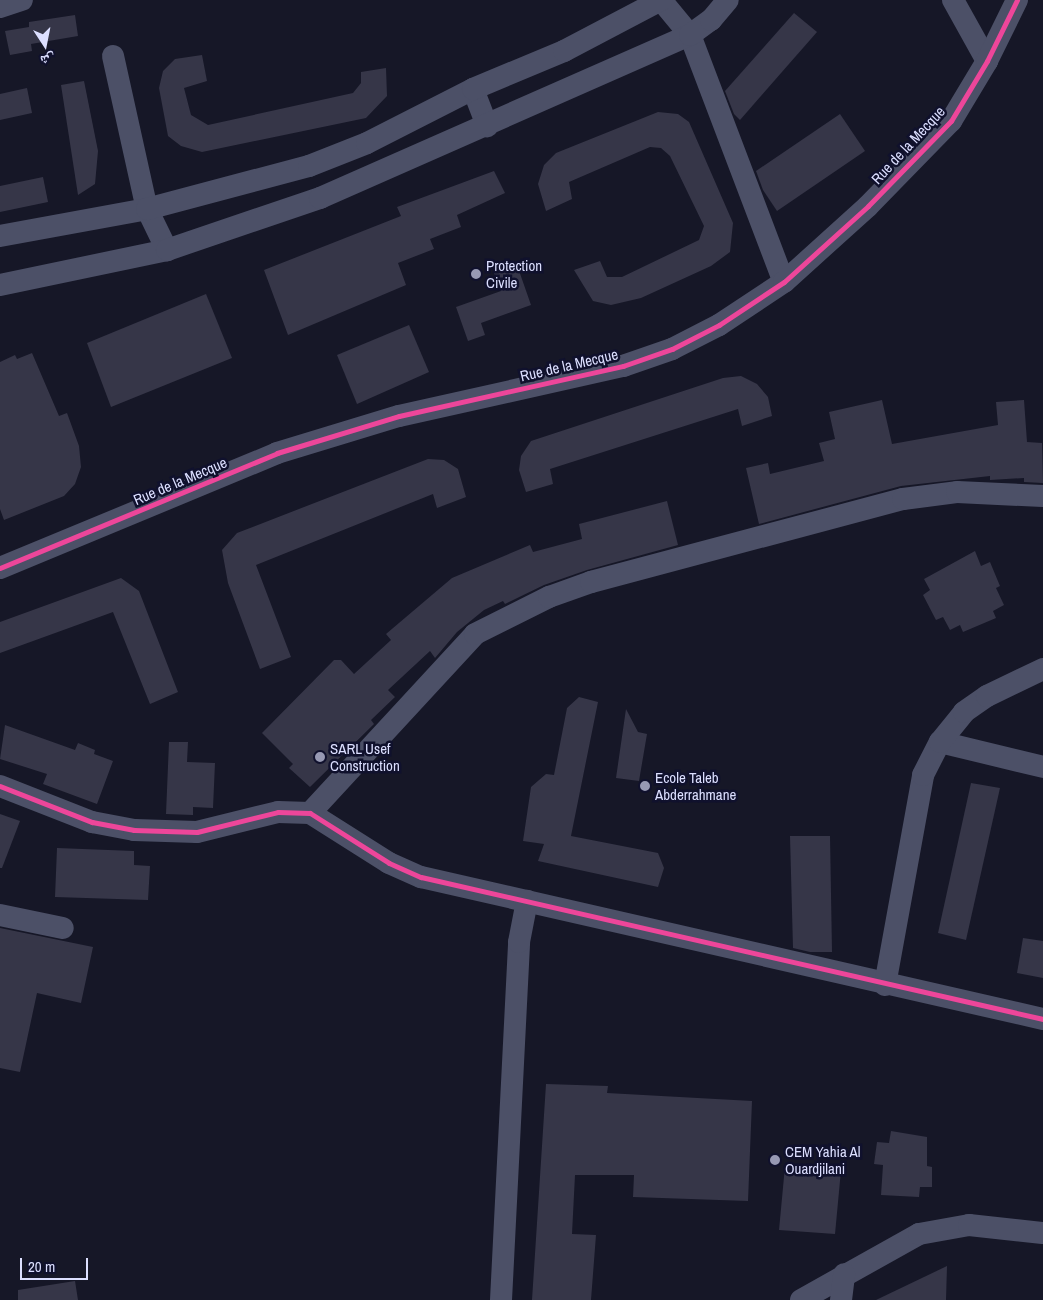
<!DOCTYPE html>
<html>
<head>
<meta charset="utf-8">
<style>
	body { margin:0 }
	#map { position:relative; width:1043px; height:1300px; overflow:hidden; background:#161727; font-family:"Archivo Narrow","Noto Naskh Arabic",sans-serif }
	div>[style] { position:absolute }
	.building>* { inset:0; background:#363648 }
	.minor>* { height:22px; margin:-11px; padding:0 11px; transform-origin:11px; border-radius:11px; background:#4c5067 }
	.cycleway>* { height:5px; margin:-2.5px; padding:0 2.5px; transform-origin:2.5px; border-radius:2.5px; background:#ed469a }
	.dots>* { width:14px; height:14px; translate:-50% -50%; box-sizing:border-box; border:2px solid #10112d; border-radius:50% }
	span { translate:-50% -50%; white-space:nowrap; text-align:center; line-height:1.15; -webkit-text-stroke:5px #10112d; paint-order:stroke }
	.street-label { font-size:15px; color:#dcdfff }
	.poi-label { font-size:15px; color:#dcdfff }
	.left { translate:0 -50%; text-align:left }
	.north { position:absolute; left:20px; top:20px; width:50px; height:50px; -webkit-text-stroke:4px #10112d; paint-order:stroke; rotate:169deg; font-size:14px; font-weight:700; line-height:20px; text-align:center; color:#dcdfff }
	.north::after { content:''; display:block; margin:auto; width:18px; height:22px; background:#dcdfff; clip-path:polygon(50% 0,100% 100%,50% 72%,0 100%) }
	.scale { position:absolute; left:20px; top:1258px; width:68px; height:22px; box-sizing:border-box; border:2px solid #dcdfff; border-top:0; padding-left:6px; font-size:15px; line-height:18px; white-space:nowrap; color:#dcdfff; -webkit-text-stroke:4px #10112d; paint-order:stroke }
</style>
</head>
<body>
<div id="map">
	<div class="building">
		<i style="clip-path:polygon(794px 13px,817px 32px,740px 120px,734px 114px,725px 91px)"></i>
		<i style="clip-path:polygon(75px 15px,78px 36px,31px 44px,32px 51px,10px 55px,5px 31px,29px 27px,29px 22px)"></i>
		<i style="clip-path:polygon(202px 55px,207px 81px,184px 88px,191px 115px,208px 125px,353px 93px,361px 83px,361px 72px,386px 68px,387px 96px,366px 118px,202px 152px,181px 146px,168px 136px,159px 88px,163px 71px,175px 59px)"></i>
		<i style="clip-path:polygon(84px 81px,98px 151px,95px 184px,78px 195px,61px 85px)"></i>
		<i style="clip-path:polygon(27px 88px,32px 113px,0 120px,0 94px)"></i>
		<i style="clip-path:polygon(658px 112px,678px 114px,689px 122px,733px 223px,730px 252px,711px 266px,641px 298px,611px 305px,593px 301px,574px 270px,600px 261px,607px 277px,622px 277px,699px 240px,704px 226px,670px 156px,661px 148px,650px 147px,569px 182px,572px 199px,546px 211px,538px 184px,544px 165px,556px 153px)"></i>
		<i style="clip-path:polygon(840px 114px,865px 151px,777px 211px,763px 190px,756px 171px)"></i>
		<i style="clip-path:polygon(494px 171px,505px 193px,457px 215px,461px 227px,430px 239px,434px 249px,398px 263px,406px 285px,288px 335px,264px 270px,401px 216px,397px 207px)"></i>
		<i style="clip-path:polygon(43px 177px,48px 202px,0 212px,0 186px)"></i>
		<i style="clip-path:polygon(516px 262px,531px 305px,481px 323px,485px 335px,468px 341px,456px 307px,501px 291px,493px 271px)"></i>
		<i style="clip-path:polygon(206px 294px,232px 358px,111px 407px,87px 343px)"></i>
		<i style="clip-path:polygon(409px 325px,429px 372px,357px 404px,337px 355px)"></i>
		<i style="clip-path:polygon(32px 353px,59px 416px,67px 413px,79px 446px,81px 467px,75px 484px,64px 496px,4px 520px,0 509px,0 362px,15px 355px,17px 359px)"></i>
		<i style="clip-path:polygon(741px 376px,757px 384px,768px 397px,772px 416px,742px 426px,738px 409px,550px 469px,553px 484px,526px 492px,519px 470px,521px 456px,531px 441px,723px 378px)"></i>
		<i style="clip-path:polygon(882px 400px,892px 444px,998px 425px,996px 402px,1024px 400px,1027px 442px,1042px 443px,1043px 483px,1024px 482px,1024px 478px,990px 480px,990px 476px,901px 486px,759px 524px,746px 468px,768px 463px,770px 474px,824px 461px,819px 443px,835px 439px,829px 412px)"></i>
		<i style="clip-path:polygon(428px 459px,444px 460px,458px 469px,466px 497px,437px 508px,433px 494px,256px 565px,291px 657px,260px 669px,228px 583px,222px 550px,237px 533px)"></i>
		<i style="clip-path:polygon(667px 501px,678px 545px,587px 570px,544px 585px,505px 604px,503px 601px,484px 610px,457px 632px,435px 658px,430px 651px,388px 690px,395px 697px,371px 720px,374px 724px,310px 787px,289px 768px,293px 764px,262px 733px,334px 660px,341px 660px,354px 674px,391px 640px,386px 634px,452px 578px,530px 545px,533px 552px,582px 539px,579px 524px)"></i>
		<i style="clip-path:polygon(975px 551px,981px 566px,990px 562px,1000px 586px,996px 588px,1004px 605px,993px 611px,996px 618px,963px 632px,960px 625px,950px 630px,943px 617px,936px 620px,923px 595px,930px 590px,924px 579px)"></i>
		<i style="clip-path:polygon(121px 578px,139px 591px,178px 692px,150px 704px,113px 612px,0 653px,0 622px)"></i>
		<i style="clip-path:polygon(579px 697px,598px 702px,571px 836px,658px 853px,664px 868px,658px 887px,538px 861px,544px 844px,523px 841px,531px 787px,546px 774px,554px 775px,567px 708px)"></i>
		<i style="clip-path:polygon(626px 709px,638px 732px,647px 734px,639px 781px,616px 778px)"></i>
		<i style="clip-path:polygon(5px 725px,75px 750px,78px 743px,95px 750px,94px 754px,113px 761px,97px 804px,43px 784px,47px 774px,0 759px)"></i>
		<i style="clip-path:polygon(169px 742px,188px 742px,187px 762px,215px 763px,213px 808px,193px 807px,193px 815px,166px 814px)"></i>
		<i style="clip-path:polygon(971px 783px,1000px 788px,966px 940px,938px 933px)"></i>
		<i style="clip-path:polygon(0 814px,20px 821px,2px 868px,0 868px)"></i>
		<i style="clip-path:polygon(790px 836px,830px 836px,832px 952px,810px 952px,793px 948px)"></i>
		<i style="clip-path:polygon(57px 848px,134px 851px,134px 865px,150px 866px,148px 900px,55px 897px)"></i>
		<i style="clip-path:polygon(0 928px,93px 947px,81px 1003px,37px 993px,20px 1072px,0 1068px)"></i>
		<i style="clip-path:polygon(1023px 938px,1043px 941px,1043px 978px,1017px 973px)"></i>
		<i style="clip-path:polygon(546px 1084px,608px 1086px,607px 1093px,752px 1101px,748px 1201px,633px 1197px,634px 1175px,575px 1175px,572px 1234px,596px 1235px,591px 1300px,532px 1300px)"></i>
		<i style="clip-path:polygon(891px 1131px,927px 1137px,927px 1166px,932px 1167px,932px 1187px,920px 1187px,919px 1197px,881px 1195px,883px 1165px,874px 1164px,877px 1142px,889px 1143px)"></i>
		<i style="clip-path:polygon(785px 1166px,841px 1170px,835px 1234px,779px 1230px)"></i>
		<i style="clip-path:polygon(947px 1266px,946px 1300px,876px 1300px)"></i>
		<i style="clip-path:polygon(75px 1281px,78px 1300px,18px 1300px,18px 1290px)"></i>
	</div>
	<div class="minor">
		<i style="left:661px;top:0;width:45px;rotate:50.4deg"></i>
		<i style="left:690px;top:35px;width:264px;rotate:69.2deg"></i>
		<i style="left:953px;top:0;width:70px;rotate:60.9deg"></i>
		<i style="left:0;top:7px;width:23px;rotate:-18deg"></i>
		<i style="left:113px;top:56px;width:157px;rotate:77.5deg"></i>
		<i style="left:147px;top:209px;width:46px;rotate:64deg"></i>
		<i style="left:473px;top:89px;width:40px;rotate:69deg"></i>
		<i style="left:0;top:236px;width:149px;rotate:-10.4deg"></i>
		<i style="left:147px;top:209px;width:168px;rotate:-14.9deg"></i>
		<i style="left:309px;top:166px;width:62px;rotate:-21.6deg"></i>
		<i style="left:367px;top:143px;width:119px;rotate:-27deg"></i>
		<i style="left:473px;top:89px;width:99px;rotate:-22.7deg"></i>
		<i style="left:564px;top:51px;width:110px;rotate:-27.7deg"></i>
		<i style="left:0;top:285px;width:171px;rotate:-11.8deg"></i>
		<i style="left:167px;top:250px;width:162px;rotate:-18.8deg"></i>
		<i style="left:320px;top:198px;width:404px;rotate:-23.8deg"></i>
		<i style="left:690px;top:35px;width:26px;rotate:-36deg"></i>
		<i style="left:711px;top:20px;width:26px;rotate:-50deg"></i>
		<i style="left:0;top:568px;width:300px;rotate:-22.5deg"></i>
		<i style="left:277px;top:453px;width:127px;rotate:-16.9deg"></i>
		<i style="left:399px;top:416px;width:230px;rotate:-12.6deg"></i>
		<i style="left:623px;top:366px;width:52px;rotate:-19.1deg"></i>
		<i style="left:672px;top:349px;width:53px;rotate:-27.1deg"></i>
		<i style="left:719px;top:325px;width:78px;rotate:-33.5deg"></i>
		<i style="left:784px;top:282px;width:113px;rotate:-42.1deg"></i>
		<i style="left:868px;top:206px;width:119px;rotate:-45.7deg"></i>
		<i style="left:951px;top:121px;width:70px;rotate:-59deg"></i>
		<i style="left:987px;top:61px;width:68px;rotate:-63.8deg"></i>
		<i style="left:940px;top:742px;width:106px;rotate:13.6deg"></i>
		<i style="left:0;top:786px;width:99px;rotate:21.4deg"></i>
		<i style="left:92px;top:822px;width:43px;rotate:10.8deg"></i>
		<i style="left:134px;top:830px;width:63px;rotate:1.8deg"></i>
		<i style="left:197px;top:832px;width:83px;rotate:-13.9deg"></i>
		<i style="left:278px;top:812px;width:32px;rotate:2deg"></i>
		<i style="left:310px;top:813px;width:93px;rotate:32.3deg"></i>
		<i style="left:389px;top:863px;width:35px;rotate:24deg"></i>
		<i style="left:421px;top:877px;width:638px;rotate:12.86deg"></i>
		<i style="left:310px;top:813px;width:243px;rotate:-47.3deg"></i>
		<i style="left:475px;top:634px;width:83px;rotate:-26.6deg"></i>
		<i style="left:549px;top:597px;width:45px;rotate:-19.7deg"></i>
		<i style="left:591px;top:582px;width:323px;rotate:-14.9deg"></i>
		<i style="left:903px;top:499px;width:54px;rotate:-7.4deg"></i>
		<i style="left:957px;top:492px;width:86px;rotate:2.7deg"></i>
		<i style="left:0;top:915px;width:64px;rotate:11.7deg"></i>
		<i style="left:885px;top:985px;width:213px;rotate:-79.7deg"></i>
		<i style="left:923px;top:775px;width:37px;rotate:-63deg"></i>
		<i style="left:940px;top:742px;width:38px;rotate:-51deg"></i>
		<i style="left:964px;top:712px;width:28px;rotate:-35deg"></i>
		<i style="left:987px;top:696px;width:62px;rotate:-25.7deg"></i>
		<i style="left:501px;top:1300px;width:358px;rotate:-87.1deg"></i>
		<i style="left:519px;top:942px;width:42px;rotate:-79deg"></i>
		<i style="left:801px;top:1300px;width:135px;rotate:-29.2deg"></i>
		<i style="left:919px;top:1234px;width:51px;rotate:-10.2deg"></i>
		<i style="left:969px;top:1225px;width:74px;rotate:6.2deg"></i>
		<i style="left:841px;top:1300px;width:26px;rotate:-83deg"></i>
	</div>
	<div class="cycleway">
		<i style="left:0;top:568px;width:300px;rotate:-22.5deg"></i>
		<i style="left:277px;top:453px;width:127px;rotate:-16.9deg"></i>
		<i style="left:399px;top:416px;width:230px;rotate:-12.6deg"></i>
		<i style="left:623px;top:366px;width:52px;rotate:-19.1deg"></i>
		<i style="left:672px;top:349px;width:53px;rotate:-27.1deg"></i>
		<i style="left:719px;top:325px;width:78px;rotate:-33.5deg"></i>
		<i style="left:784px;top:282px;width:113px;rotate:-42.1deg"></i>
		<i style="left:868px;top:206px;width:119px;rotate:-45.7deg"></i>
		<i style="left:951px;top:121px;width:70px;rotate:-59deg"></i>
		<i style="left:987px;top:61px;width:68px;rotate:-63.8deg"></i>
		<i style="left:0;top:786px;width:99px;rotate:21.4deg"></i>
		<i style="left:92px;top:822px;width:43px;rotate:10.8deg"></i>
		<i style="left:134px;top:830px;width:63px;rotate:1.8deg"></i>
		<i style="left:197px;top:832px;width:83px;rotate:-13.9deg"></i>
		<i style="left:278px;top:812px;width:32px;rotate:2deg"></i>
		<i style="left:310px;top:813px;width:93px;rotate:32.3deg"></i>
		<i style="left:389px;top:863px;width:35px;rotate:24deg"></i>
		<i style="left:421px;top:877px;width:638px;rotate:12.86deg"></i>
	</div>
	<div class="dots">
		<i style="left:476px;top:274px;background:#9799b3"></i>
		<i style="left:320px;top:757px;background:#9799b3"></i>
		<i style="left:645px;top:786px;background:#9799b3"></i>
		<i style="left:775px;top:1160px;background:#9799b3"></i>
	</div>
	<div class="street-label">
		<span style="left:908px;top:145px;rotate:-47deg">Rue de la Mecque</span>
		<span style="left:569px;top:365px;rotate:-13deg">Rue de la Mecque</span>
		<span style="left:180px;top:481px;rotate:-23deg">Rue de la Mecque</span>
	</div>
	<div class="poi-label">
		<span class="left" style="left:486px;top:274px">Protection<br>Civile</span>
		<span class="left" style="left:330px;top:757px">SARL Usef<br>Construction</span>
		<span class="left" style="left:655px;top:786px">Ecole Taleb<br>Abderrahmane</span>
		<span class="left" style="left:785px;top:1160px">CEM Yahia Al<br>Ouardjilani</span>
	</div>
	<div class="north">ش</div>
	<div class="scale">20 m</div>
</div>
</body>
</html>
